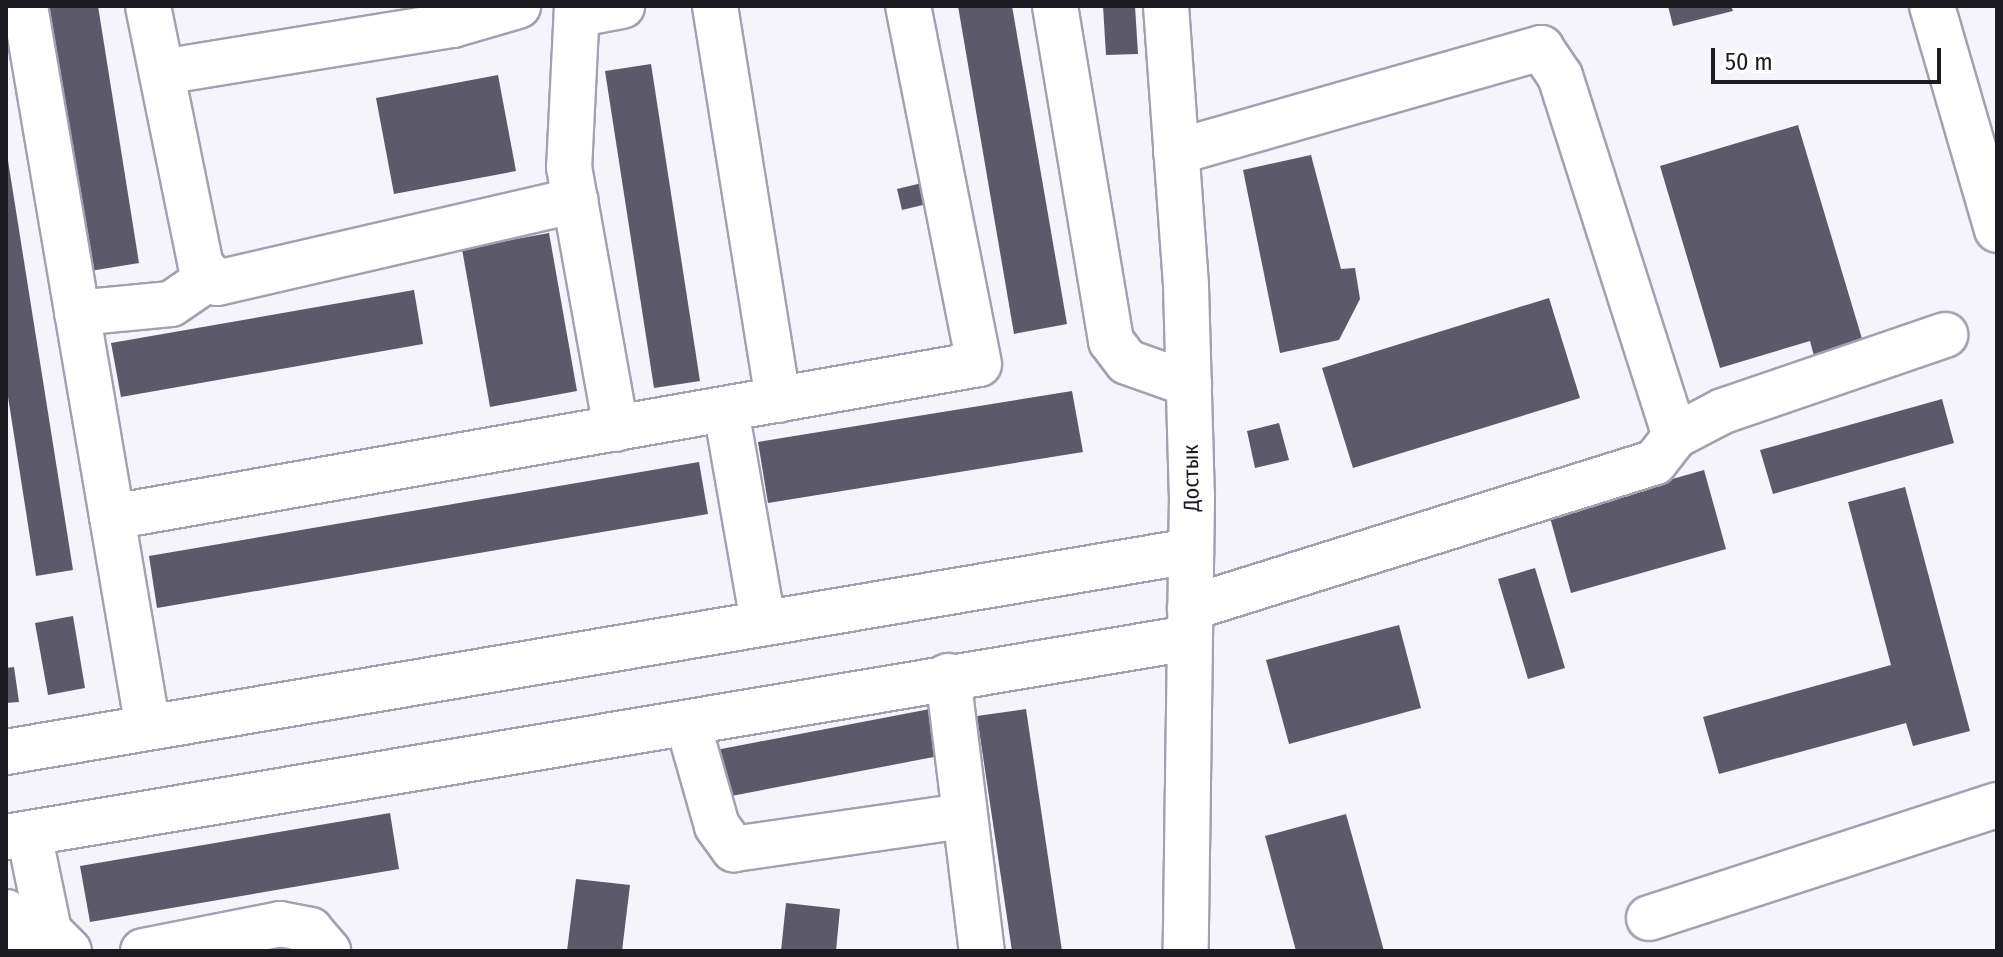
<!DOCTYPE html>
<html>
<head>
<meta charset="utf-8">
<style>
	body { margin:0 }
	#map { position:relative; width:2003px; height:957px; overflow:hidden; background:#f5f4fc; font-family:"Fira Sans Condensed",sans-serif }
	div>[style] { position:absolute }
	.building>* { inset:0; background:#5c596a }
	.roads { filter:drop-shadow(2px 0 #a3a0b2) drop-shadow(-2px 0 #a3a0b2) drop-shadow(0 2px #a3a0b2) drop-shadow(0 -2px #a3a0b2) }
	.minor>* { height:44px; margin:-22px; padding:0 22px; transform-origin:22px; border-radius:22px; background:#fff }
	span { translate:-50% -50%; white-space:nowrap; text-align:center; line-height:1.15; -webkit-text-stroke:8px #fff; paint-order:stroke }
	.street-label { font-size:22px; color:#1c1b21 }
	.frame { position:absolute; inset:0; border:8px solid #1c1b21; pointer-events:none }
	.scale { position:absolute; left:1711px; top:48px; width:230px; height:36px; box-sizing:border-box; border:4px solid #1c1b21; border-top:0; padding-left:10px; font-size:24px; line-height:28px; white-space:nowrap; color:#1c1b21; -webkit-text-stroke:6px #fff; paint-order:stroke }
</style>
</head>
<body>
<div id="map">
	<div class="building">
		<i style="clip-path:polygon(47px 6px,98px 6px,139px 263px,90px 271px)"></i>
		<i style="clip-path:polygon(958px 6px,1012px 6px,1067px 324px,1014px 334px)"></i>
		<i style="clip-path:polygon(1103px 6px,1135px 6px,1138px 54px,1106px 55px)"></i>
		<i style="clip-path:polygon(1668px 6px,1731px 6px,1733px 11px,1673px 26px)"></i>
		<i style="clip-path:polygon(651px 64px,700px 381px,654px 388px,605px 71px)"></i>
		<i style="clip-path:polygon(498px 75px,516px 171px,394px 194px,376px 98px)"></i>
		<i style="clip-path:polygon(1798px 125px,1863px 342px,1814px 356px,1810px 341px,1720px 368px,1660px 166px)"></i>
		<i style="clip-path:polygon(6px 148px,73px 570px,36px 576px,6px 384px)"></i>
		<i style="clip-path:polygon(1311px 155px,1341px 269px,1355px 268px,1360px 299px,1339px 340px,1280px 353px,1243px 170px)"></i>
		<i style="clip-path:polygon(922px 183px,927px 204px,902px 210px,897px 189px)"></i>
		<i style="clip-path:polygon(549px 233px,577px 391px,490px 407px,462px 249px)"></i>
		<i style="clip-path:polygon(414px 290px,423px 344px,121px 397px,111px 343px)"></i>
		<i style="clip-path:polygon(1549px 298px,1580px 398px,1353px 468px,1322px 368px)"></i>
		<i style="clip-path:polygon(1072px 391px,1083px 452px,768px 503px,758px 442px)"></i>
		<i style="clip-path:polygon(1942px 399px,1954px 443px,1773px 494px,1760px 450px)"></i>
		<i style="clip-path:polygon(1279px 423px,1289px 460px,1255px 468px,1247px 431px)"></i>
		<i style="clip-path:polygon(699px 462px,708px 514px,157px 608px,149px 556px)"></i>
		<i style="clip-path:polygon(1704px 470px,1726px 549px,1571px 593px,1549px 514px)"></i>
		<i style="clip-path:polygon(1905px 487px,1970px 731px,1913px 746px,1906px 723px,1719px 774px,1703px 717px,1891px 665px,1848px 502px)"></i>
		<i style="clip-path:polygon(1535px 568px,1565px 668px,1528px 679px,1498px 579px)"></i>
		<i style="clip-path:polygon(73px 616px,85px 688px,48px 695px,35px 623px)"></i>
		<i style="clip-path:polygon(1399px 625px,1421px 708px,1289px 744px,1266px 660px)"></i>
		<i style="clip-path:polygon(14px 667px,19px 702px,6px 703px,6px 668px)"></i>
		<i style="clip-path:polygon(935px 708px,944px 755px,726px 797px,716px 750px)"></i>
		<i style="clip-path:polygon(1026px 709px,1062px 951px,1012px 951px,977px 716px)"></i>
		<i style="clip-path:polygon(390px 813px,399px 869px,90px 922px,80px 866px)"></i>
		<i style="clip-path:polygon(1346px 814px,1384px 951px,1296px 951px,1265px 836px)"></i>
		<i style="clip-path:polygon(576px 879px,630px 885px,622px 951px,567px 951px)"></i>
		<i style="clip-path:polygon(786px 903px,840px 909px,836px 951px,781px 951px)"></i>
	</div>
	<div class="roads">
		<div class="minor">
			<i style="left:25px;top:6px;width:732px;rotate:80.33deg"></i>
			<i style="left:148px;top:6px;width:265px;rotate:78.5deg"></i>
			<i style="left:201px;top:266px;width:23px;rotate:47deg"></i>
			<i style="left:217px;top:283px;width:368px;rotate:-13deg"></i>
			<i style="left:577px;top:6px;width:161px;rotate:92.8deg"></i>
			<i style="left:569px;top:167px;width:266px;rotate:79.8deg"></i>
			<i style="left:715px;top:6px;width:399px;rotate:80.9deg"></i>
			<i style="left:1055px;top:6px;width:340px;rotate:80.5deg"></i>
			<i style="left:1111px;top:341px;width:26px;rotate:53deg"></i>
			<i style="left:1127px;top:362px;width:66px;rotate:19.5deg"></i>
			<i style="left:1166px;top:6px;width:281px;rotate:85.9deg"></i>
			<i style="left:1186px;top:286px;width:209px;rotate:88.4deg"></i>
			<i style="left:1192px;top:495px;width:456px;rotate:90.8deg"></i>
			<i style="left:1932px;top:6px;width:233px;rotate:73.8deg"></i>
			<i style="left:580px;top:14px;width:43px;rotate:-10.8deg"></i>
			<i style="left:162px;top:72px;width:295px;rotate:-9.2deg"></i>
			<i style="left:453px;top:25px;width:68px;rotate:-16.3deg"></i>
			<i style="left:1176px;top:152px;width:380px;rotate:-15.9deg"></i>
			<i style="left:1541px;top:48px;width:34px;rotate:56deg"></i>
			<i style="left:1560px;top:76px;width:378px;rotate:72.3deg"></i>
			<i style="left:77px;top:313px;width:94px;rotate:-5.5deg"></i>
			<i style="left:171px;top:304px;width:46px;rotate:-34.4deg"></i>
			<i style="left:726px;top:410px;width:216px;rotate:80.1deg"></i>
			<i style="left:112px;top:517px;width:880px;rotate:-10.01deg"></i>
			<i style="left:979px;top:364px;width:365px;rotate:-101.2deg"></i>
			<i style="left:1190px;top:608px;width:487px;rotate:-17.4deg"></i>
			<i style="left:1655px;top:462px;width:33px;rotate:-52deg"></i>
			<i style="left:1675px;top:436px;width:54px;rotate:-27.5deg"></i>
			<i style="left:1723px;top:411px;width:235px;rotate:-18.9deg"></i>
			<i style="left:948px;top:676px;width:277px;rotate:83deg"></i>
			<i style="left:688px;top:724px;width:106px;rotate:74.1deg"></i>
			<i style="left:717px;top:826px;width:29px;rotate:54deg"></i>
			<i style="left:734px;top:849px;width:232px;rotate:-8.2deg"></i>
			<i style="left:6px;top:752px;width:1202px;rotate:-9.63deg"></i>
			<i style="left:29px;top:834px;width:99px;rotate:78.3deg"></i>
			<i style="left:49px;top:931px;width:28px;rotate:45deg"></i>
			<i style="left:6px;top:837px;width:1200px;rotate:-9.55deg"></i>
			<i style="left:6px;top:912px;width:40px;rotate:77deg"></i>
			<i style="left:1649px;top:918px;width:366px;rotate:-18deg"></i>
			<i style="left:143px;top:951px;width:140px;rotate:-11.1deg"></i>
			<i style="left:280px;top:924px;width:31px;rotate:11deg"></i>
			<i style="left:310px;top:930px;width:28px;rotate:49deg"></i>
		</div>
	</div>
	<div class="street-label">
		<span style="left:1191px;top:478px;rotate:-91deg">Достык</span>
	</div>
	<div class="frame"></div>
	<div class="scale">50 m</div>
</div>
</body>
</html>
